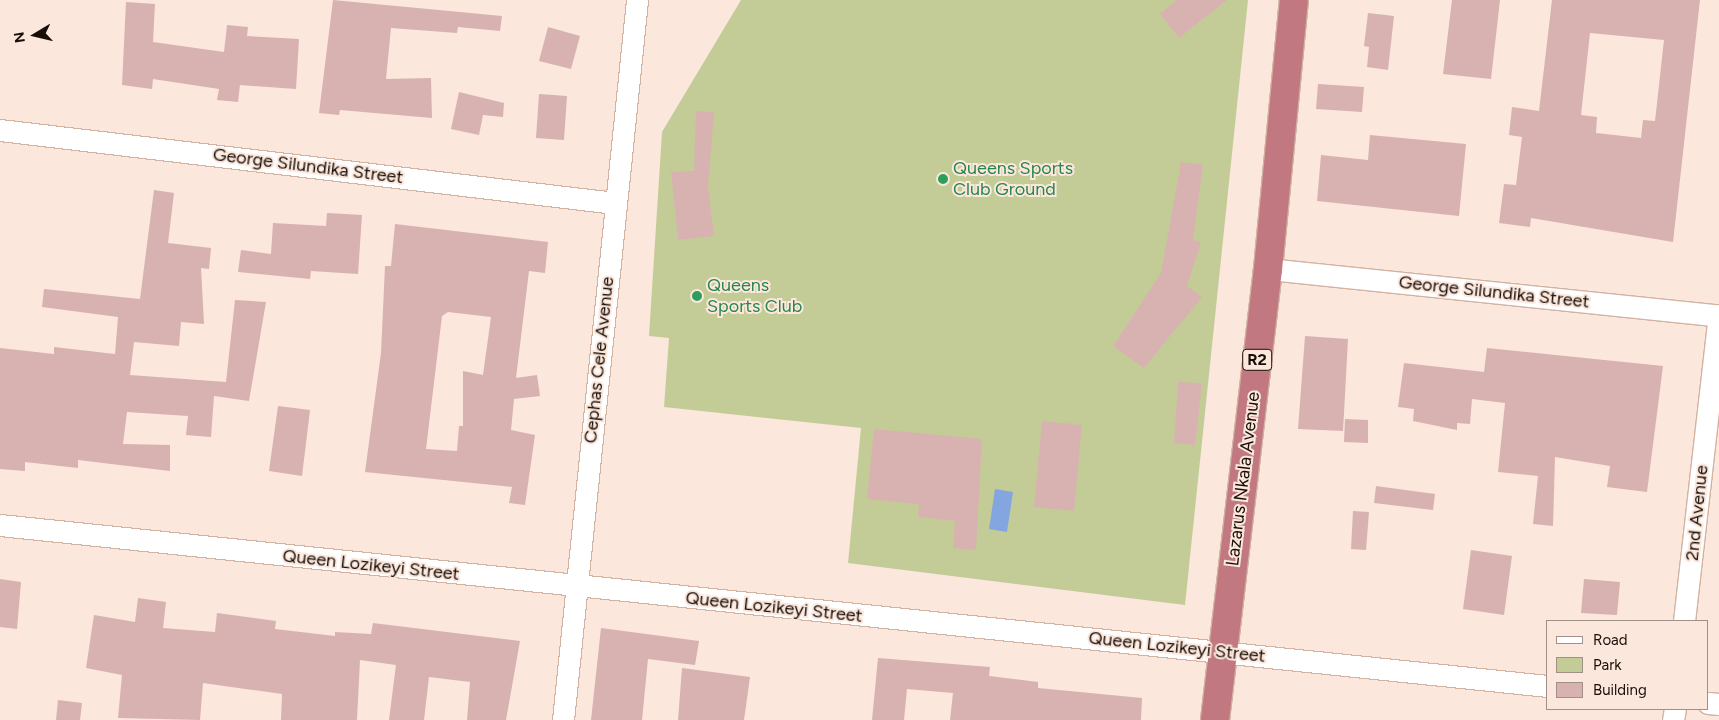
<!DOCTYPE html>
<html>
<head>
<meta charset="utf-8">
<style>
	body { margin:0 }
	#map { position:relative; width:1719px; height:720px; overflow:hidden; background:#fbe7dc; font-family:Figtree,sans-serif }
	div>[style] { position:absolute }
	.green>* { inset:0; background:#c3cc97 }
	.water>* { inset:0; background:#83a6e1 }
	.building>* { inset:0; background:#d8b2b0 }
	.roads { filter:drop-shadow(1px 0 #d2b2a1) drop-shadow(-1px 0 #d2b2a1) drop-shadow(0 1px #d2b2a1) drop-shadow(0 -1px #d2b2a1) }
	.minor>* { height:21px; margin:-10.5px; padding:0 10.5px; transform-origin:10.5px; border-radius:10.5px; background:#fff }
	.highway>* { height:28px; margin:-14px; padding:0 14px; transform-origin:14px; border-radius:14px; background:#c17881 }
	.dots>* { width:14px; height:14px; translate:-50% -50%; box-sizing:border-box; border:2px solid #fbe7dc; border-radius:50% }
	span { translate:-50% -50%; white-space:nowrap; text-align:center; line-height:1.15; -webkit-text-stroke:4px #fbe7dc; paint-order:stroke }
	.shield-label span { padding:1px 4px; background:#fbe7dc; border:1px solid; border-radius:4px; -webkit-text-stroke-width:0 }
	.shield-label { font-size:16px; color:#180e08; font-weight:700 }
	.street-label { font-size:18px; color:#180e08 }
	.leisure-label { font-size:18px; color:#27864d }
	.left { translate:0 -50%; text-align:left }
	.legend { position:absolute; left:1546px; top:620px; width:162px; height:90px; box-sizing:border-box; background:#fbe7dc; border:1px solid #a09087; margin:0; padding:6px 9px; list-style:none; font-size:15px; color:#180e08 }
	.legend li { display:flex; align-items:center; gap:10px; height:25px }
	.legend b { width:25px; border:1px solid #a09087 }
	.north { position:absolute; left:10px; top:10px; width:50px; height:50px; -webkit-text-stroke:4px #fbe7dc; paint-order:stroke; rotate:261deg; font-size:14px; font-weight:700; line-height:20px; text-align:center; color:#180e08 }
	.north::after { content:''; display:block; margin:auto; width:18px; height:22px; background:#180e08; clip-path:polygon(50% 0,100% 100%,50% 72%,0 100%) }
</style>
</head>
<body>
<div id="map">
	<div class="green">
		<i style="clip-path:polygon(741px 0,1248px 0,1185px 605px,848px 563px,861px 428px,664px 407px,669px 338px,649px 336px,662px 132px)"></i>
	</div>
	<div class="water">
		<i style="clip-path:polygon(995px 489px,1013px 492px,1007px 532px,989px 529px)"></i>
	</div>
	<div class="building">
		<i style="clip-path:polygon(333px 0,502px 16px,500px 31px,458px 27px,457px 33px,391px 28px,386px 79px,431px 78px,432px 118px,340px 110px,339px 115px,319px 113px)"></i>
		<i style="clip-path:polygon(1177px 0,1227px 0,1179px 38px,1160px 14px)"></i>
		<i style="clip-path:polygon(1452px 0,1500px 0,1491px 79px,1443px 74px)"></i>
		<i style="clip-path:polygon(evenodd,1552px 0,1700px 0,1673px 242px,1531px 218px,1530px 227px,1499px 223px,1504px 184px,1516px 185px,1522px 137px,1509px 135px,1512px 107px,1539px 111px,1552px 0,1590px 33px,1664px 40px,1655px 121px,1643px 120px,1641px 138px,1596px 133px,1597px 117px,1581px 115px,1590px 33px)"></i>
		<i style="clip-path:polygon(126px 2px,155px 4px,153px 42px,224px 52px,227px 25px,248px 27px,247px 36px,299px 39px,296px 89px,240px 85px,238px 102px,217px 100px,219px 89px,153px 79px,152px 89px,122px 85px)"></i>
		<i style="clip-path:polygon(1368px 13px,1394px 16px,1388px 70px,1367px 67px,1369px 47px,1364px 46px)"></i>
		<i style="clip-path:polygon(548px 27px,580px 36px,571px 69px,539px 61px)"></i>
		<i style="clip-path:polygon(1318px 84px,1364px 87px,1362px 112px,1316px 109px)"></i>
		<i style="clip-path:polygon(459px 92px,504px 103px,503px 117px,483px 115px,479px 135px,451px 129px)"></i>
		<i style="clip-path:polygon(539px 94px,567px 96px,564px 140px,536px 138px)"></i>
		<i style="clip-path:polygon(696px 111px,714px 112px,708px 187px,714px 236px,678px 240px,671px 172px,694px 171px)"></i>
		<i style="clip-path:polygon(1370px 135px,1466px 144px,1459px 216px,1317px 201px,1321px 155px,1368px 160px)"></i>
		<i style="clip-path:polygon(1181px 162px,1203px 165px,1193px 240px,1201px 242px,1187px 286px,1202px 297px,1144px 368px,1113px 346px,1161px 273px)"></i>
		<i style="clip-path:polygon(154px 190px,174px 193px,168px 243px,211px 248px,209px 269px,201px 268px,204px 324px,181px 322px,179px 346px,134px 342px,130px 375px,226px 382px,235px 300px,266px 302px,249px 401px,214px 396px,211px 437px,186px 435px,188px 416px,127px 412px,123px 444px,170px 445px,170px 471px,78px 460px,78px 468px,25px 462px,25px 471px,0 469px,0 348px,54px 354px,54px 347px,115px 354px,118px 317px,42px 307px,44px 289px,140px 299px)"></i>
		<i style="clip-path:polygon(327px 213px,362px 215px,358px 274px,311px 271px,310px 279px,238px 272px,241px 250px,271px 254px,273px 223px,326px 226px)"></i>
		<i style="clip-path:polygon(evenodd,395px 224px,548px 242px,545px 273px,529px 271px,516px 378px,537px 375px,540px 396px,514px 399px,511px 430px,535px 435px,525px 505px,509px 503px,512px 487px,365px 472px,381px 353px,385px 266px,391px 266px,395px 224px,448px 312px,491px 317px,483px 375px,463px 371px,463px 426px,459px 426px,457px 451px,426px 449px,442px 316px,448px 312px)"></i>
		<i style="clip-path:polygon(1305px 336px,1348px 339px,1343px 431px,1298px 429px)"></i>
		<i style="clip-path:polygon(1487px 348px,1663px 366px,1647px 492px,1607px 487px,1610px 466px,1555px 457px,1553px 526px,1533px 524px,1538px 476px,1498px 472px,1505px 403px,1472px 399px,1470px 424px,1457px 423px,1457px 430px,1413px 421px,1414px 409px,1398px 407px,1404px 363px,1484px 372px)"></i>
		<i style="clip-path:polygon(1178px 382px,1202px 383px,1195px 445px,1174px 443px)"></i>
		<i style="clip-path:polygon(278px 406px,310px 410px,302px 476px,269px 471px)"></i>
		<i style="clip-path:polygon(1345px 419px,1368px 420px,1368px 443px,1344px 442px)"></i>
		<i style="clip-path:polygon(1042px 421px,1082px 425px,1074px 511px,1034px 507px)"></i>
		<i style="clip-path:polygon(874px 429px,982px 439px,976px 550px,953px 548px,955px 521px,918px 517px,919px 504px,867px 499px)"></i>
		<i style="clip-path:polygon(1376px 486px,1435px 494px,1433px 510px,1374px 503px)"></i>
		<i style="clip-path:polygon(1353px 511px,1369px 512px,1366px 550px,1351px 549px)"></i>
		<i style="clip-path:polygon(1471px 550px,1512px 556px,1504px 615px,1463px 609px)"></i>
		<i style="clip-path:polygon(0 579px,21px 582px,17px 629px,0 627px)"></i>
		<i style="clip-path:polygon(1584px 579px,1620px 582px,1617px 615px,1581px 613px)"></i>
		<i style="clip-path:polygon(138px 598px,166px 602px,163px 628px,215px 632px,217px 613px,276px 621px,275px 629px,335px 636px,335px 632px,371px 634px,373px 623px,520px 641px,506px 720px,467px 720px,470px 682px,429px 677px,424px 720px,389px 720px,396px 665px,360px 660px,357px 720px,281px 720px,282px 694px,203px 683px,200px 720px,118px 718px,122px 675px,86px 668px,94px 615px,135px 622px)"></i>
		<i style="clip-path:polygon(601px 628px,699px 641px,695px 665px,648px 659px,642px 720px,591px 720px)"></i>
		<i style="clip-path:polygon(878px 658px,990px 667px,989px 676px,1038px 682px,1038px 688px,1142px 698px,1141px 720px,950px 720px,953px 693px,907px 689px,904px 720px,872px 720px)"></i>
		<i style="clip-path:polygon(682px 668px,750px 677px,744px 720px,678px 720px)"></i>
		<i style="clip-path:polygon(58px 700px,82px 703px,80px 720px,56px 720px)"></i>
	</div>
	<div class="roads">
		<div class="minor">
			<i style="left:0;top:130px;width:619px;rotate:6.77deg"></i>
			<i style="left:1268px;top:269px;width:453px;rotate:5.9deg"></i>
			<i style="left:0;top:525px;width:1556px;rotate:5.94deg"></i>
			<i style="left:1684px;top:621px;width:308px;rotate:-83.5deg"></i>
			<i style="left:1708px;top:703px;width:11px;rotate:5deg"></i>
			<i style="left:563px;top:720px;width:724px;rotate:-84.13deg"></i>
			<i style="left:1673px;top:720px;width:11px;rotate:-80deg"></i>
		</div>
		<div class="highway">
			<i style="left:1215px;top:720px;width:454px;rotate:-83.3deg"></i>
			<i style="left:1268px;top:269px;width:270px;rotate:-84.5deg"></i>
		</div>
	</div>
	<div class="dots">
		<i style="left:943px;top:179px;background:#2e9e5b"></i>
		<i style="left:697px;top:296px;background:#2e9e5b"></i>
	</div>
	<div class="shield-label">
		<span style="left:1257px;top:360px">R2</span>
	</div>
	<div class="street-label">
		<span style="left:308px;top:166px;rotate:7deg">George Silundika Street</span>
		<span style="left:1494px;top:292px;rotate:6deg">George Silundika Street</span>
		<span style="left:599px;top:360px;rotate:-84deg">Cephas Cele Avenue</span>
		<span style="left:1243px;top:479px;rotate:-83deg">Lazarus Nkala Avenue</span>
		<span style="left:1697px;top:513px;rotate:-84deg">2nd Avenue</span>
		<span style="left:371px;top:565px;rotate:6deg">Queen Lozikeyi Street</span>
		<span style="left:774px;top:607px;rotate:6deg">Queen Lozikeyi Street</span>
		<span style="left:1177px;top:647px;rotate:6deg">Queen Lozikeyi Street</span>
	</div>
	<div class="leisure-label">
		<span class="left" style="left:953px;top:179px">Queens Sports<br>Club Ground</span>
		<span class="left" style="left:707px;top:296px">Queens<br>Sports Club</span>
	</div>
	<ul class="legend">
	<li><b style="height:6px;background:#fff"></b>Road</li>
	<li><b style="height:14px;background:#c3cc97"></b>Park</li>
	<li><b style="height:14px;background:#d8b2b0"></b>Building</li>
	</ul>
	<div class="north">N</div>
</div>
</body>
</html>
